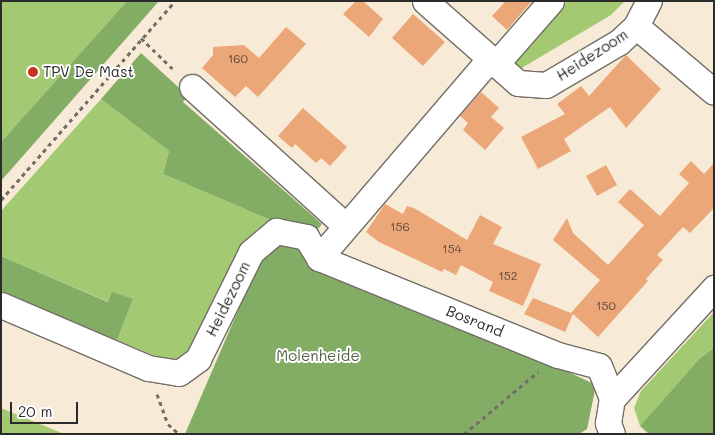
<!DOCTYPE html>
<html>
<head>
<meta charset="utf-8">
<style>
	body { margin:0 }
	#map { position:relative; width:715px; height:435px; overflow:hidden; background:#f7ead7; font-family:Mali,sans-serif }
	div>[style] { position:absolute }
	.green>* { inset:0; background:#a4c973 }
	.forest>* { inset:0; background:#83ad65 }
	.building>* { inset:0; background:#eca779 }
	.path>* { height:3px; margin-top:-1.5px; transform-origin:0; background:repeating-linear-gradient(90deg,#726e67 0 4px,transparent 0 8px) }
	.roads { filter:drop-shadow(1px 0 #726e67) drop-shadow(-1px 0 #726e67) drop-shadow(0 1px #726e67) drop-shadow(0 -1px #726e67) }
	.minor>* { height:25px; margin:-12.5px; padding:0 12.5px; transform-origin:12.5px; border-radius:12.5px; background:#fff }
	.dots>* { width:14px; height:14px; translate:-50% -50%; box-sizing:border-box; border:2px solid #fff; border-radius:50% }
	span { translate:-50% -50%; white-space:nowrap; text-align:center; line-height:1.15; -webkit-text-stroke:4px #fff; paint-order:stroke }
	.number-label { font-size:12px; color:#5b4a3e }
	.number-label span { -webkit-text-stroke-width:0 }
	.street-label { font-size:15px; color:#2b2b2b }
	.poi-label { font-size:15px; color:#2b2b2b }
	.left { translate:0 -50%; text-align:left }
	.park-label { font-size:15px; color:#556244 }
	.frame { position:absolute; inset:0; border:2px solid #2b2b2b; pointer-events:none }
	.scale { position:absolute; left:10px; top:402px; width:68px; height:22px; box-sizing:border-box; border:2px solid #2b2b2b; border-top:0; padding-left:6px; font-size:15px; line-height:18px; white-space:nowrap; color:#2b2b2b; -webkit-text-stroke:4px #fff; paint-order:stroke }
</style>
</head>
<body>
<div id="map">
	<div class="green">
		<i style="clip-path:polygon(1px 1px,127px 1px,1px 142px)"></i>
		<i style="clip-path:polygon(567px 1px,625px 1px,611px 15px,520px 69px,513px 63px)"></i>
		<i style="clip-path:polygon(101px 99px,169px 151px,163px 174px,275px 222px,257px 229px,244px 248px,198px 354px,174px 364px,117px 340px,133px 299px,109px 302px,1px 256px,1px 211px)"></i>
		<i style="clip-path:polygon(714px 312px,714px 348px,700px 358px,640px 426px,634px 408px,641px 391px)"></i>
		<i style="clip-path:polygon(1px 408px,64px 434px,1px 434px)"></i>
	</div>
	<div class="forest">
		<i style="clip-path:polygon(127px 1px,159px 1px,1px 181px,1px 142px)"></i>
		<i style="clip-path:polygon(141px 53px,188px 96px,183px 102px,322px 224px,317px 230px,302px 223px,275px 222px,163px 174px,169px 151px,101px 99px)"></i>
		<i style="clip-path:polygon(283px 243px,309px 249px,596px 385px,587px 429px,579px 434px,185px 434px,264px 250px)"></i>
		<i style="clip-path:polygon(1px 256px,108px 302px,112px 292px,133px 299px,117px 340px,1px 292px)"></i>
		<i style="clip-path:polygon(714px 348px,714px 434px,649px 434px,640px 426px,700px 358px)"></i>
	</div>
	<div class="building">
		<i style="clip-path:polygon(356px 1px,363px 1px,383px 19px,369px 37px,343px 14px)"></i>
		<i style="clip-path:polygon(502px 1px,532px 1px,507px 30px,492px 16px,504px 3px)"></i>
		<i style="clip-path:polygon(413px 14px,445px 42px,423px 66px,392px 38px)"></i>
		<i style="clip-path:polygon(286px 27px,306px 44px,258px 97px,246px 86px,235px 97px,202px 68px,213px 55px,213px 47px,244px 45px,259px 58px)"></i>
		<i style="clip-path:polygon(626px 55px,661px 89px,626px 128px,610px 107px,564px 139px,571px 151px,538px 169px,521px 137px,565px 114px,557px 104px,581px 86px,589px 96px)"></i>
		<i style="clip-path:polygon(481px 92px,499px 108px,491px 117px,504px 128px,485px 150px,463px 130px,468px 123px,460px 116px)"></i>
		<i style="clip-path:polygon(303px 108px,347px 147px,330px 166px,321px 158px,316px 163px,295px 144px,292px 148px,278px 136px)"></i>
		<i style="clip-path:polygon(691px 161px,704px 174px,714px 163px,714px 208px,690px 233px,683px 227px,657px 255px,663px 260px,646px 279px,648px 281px,598px 337px,573px 314px,565px 332px,524px 314px,533px 298px,571px 313px,600px 280px,553px 240px,567px 218px,573px 233px,608px 265px,644px 225px,618px 202px,630px 189px,660px 216px,689px 183px,679px 174px)"></i>
		<i style="clip-path:polygon(606px 165px,617px 185px,597px 196px,586px 176px)"></i>
		<i style="clip-path:polygon(385px 204px,403px 214px,407px 206px,414px 208px,467px 240px,480px 215px,502px 227px,493px 244px,541px 264px,523px 306px,489px 291px,493px 282px,461px 265px,456px 275px,444px 269px,442px 272px,379px 242px,366px 232px)"></i>
	</div>
	<div class="path">
		<i style="left:141px;top:38px;width:47px;rotate:44.1deg"></i>
		<i style="left:1px;top:200px;width:264px;rotate:-48.8deg"></i>
		<i style="left:157px;top:394px;width:32px;rotate:70deg"></i>
		<i style="left:168px;top:424px;width:15px;rotate:42deg"></i>
		<i style="left:464px;top:434px;width:97px;rotate:-40deg"></i>
	</div>
	<div class="roads">
		<div class="minor">
			<i style="left:425px;top:1px;width:124px;rotate:41.4deg"></i>
			<i style="left:518px;top:83px;width:28px;rotate:4deg"></i>
			<i style="left:546px;top:85px;width:85px;rotate:-30.5deg"></i>
			<i style="left:619px;top:42px;width:23px;rotate:-43deg"></i>
			<i style="left:636px;top:26px;width:28px;rotate:-63deg"></i>
			<i style="left:636px;top:26px;width:102px;rotate:40.2deg"></i>
			<i style="left:495px;top:65px;width:85px;rotate:-48.8deg"></i>
			<i style="left:192px;top:87px;width:207px;rotate:42.1deg"></i>
			<i style="left:319px;top:258px;width:258px;rotate:22.1deg"></i>
			<i style="left:558px;top:355px;width:42px;rotate:15deg"></i>
			<i style="left:599px;top:366px;width:35px;rotate:68deg"></i>
			<i style="left:1px;top:305px;width:160px;rotate:23.2deg"></i>
			<i style="left:148px;top:368px;width:31px;rotate:9deg"></i>
			<i style="left:179px;top:373px;width:24px;rotate:-36deg"></i>
			<i style="left:198px;top:359px;width:119px;rotate:-63.6deg"></i>
			<i style="left:251px;top:252px;width:33px;rotate:-40deg"></i>
			<i style="left:276px;top:231px;width:31px;rotate:11deg"></i>
			<i style="left:306px;top:237px;width:25px;rotate:58deg"></i>
			<i style="left:319px;top:258px;width:261px;rotate:-49.4deg"></i>
			<i style="left:612px;top:434px;width:12px;rotate:-110deg"></i>
			<i style="left:608px;top:423px;width:24px;rotate:-81deg"></i>
			<i style="left:612px;top:399px;width:151px;rotate:-47.4deg"></i>
		</div>
	</div>
	<div class="dots">
		<i style="left:33px;top:72px;background:#c8321e"></i>
	</div>
	<div class="number-label">
		<span style="left:238px;top:59px">160</span>
		<span style="left:400px;top:227px">156</span>
		<span style="left:452px;top:249px">154</span>
		<span style="left:508px;top:276px">152</span>
		<span style="left:606px;top:306px">150</span>
	</div>
	<div class="street-label">
		<span style="left:592px;top:55px;rotate:-33deg">Heidezoom</span>
		<span style="left:228px;top:299px;rotate:-64deg">Heidezoom</span>
		<span style="left:475px;top:321px;rotate:22deg">Bosrand</span>
	</div>
	<div class="poi-label">
		<span class="left" style="left:43px;top:72px">TPV De Mast</span>
	</div>
	<div class="park-label">
		<span style="left:318px;top:356px">Molenheide</span>
	</div>
	<div class="frame"></div>
	<div class="scale">20 m</div>
</div>
</body>
</html>
